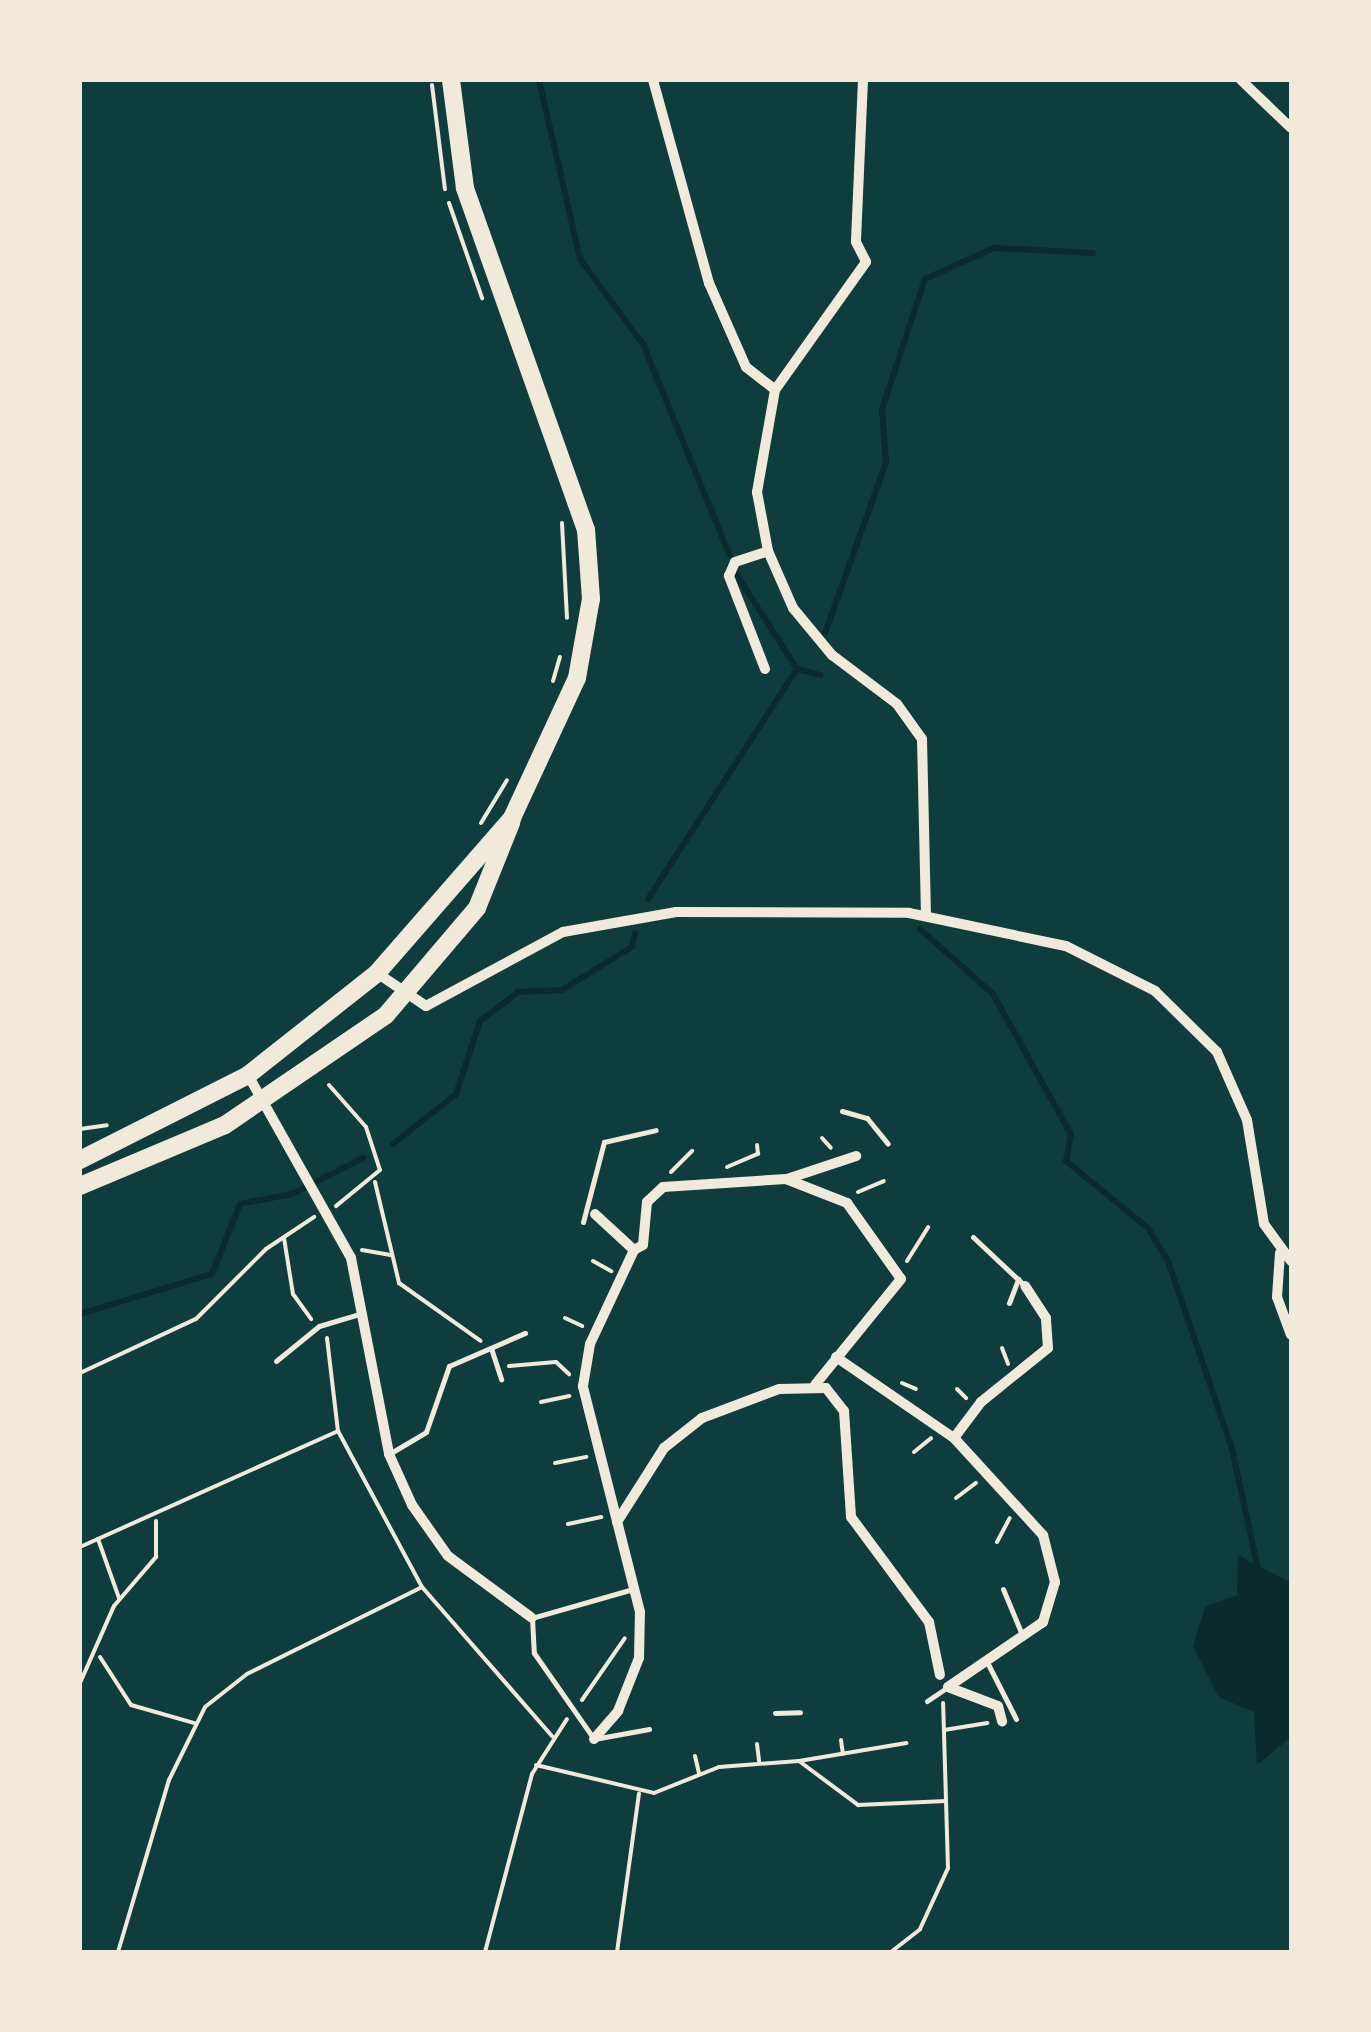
<!DOCTYPE html>
<html>
<head>
<meta charset="utf-8">
<style>
	body { margin:0 }
	#map { position:relative; width:1371px; height:2032px; overflow:hidden; background:#0f3d3e; font-family:Arial,sans-serif }
	div>[style] { position:absolute }
	.water>* { inset:0; background:#0a2a2b }
	.stream>* { height:6px; margin:-3px; padding:0 3px; transform-origin:3px; border-radius:3px; background:#0a2a2b }
	.path>* { height:4px; margin:-2px; padding:0 2px; transform-origin:2px; border-radius:2px; background:#f1e9da }
	.service>* { height:5px; margin:-2.5px; padding:0 2.5px; transform-origin:2.5px; border-radius:2.5px; background:#f1e9da }
	.minor>* { height:10px; margin:-5px; padding:0 5px; transform-origin:5px; border-radius:5px; background:#f1e9da }
	.trunk>* { height:18px; margin:-9px; padding:0 9px; transform-origin:9px; border-radius:9px; background:#f1e9da }
	span { translate:-50% -50%; white-space:nowrap; text-align:center; line-height:1.15; -webkit-text-stroke:9px #f1e9da; paint-order:stroke }
	.frame { position:absolute; inset:0; border:82px solid #f1e9da; pointer-events:none }
</style>
</head>
<body>
<div id="map">
	<div class="water">
		<i style="clip-path:polygon(1238px 1555px,1291px 1583px,1291px 1737px,1257px 1765px,1254px 1712px,1219px 1697px,1193px 1646px,1205px 1607px,1237px 1595px)"></i>
	</div>
	<div class="stream">
		<i style="left:539px;top:80px;width:184px;rotate:77.1deg"></i>
		<i style="left:580px;top:259px;width:106px;rotate:53.5deg"></i>
		<i style="left:643px;top:344px;width:229px;rotate:67.7deg"></i>
		<i style="left:735px;top:572px;width:115px;rotate:57.4deg"></i>
		<i style="left:825px;top:633px;width:181px;rotate:-70.3deg"></i>
		<i style="left:886px;top:463px;width:54px;rotate:-94.2deg"></i>
		<i style="left:882px;top:409px;width:137px;rotate:-71.7deg"></i>
		<i style="left:925px;top:279px;width:76px;rotate:-24.2deg"></i>
		<i style="left:994px;top:248px;width:99px;rotate:2.9deg"></i>
		<i style="left:648px;top:899px;width:274px;rotate:-57.1deg"></i>
		<i style="left:797px;top:669px;width:24px;rotate:15deg"></i>
		<i style="left:920px;top:929px;width:98px;rotate:41.7deg"></i>
		<i style="left:993px;top:994px;width:161px;rotate:61deg"></i>
		<i style="left:1071px;top:1135px;width:26px;rotate:101deg"></i>
		<i style="left:1066px;top:1161px;width:106px;rotate:39.3deg"></i>
		<i style="left:1148px;top:1228px;width:39px;rotate:59deg"></i>
		<i style="left:1168px;top:1261px;width:199px;rotate:71.2deg"></i>
		<i style="left:1232px;top:1449px;width:119px;rotate:77.8deg"></i>
		<i style="left:393px;top:1144px;width:80px;rotate:-38.4deg"></i>
		<i style="left:456px;top:1094px;width:77px;rotate:-71.8deg"></i>
		<i style="left:480px;top:1021px;width:48px;rotate:-37.3deg"></i>
		<i style="left:518px;top:992px;width:44px;rotate:-2.6deg"></i>
		<i style="left:562px;top:990px;width:82px;rotate:-31.6deg"></i>
		<i style="left:632px;top:947px;width:14px;rotate:-78deg"></i>
		<i style="left:80px;top:1314px;width:138px;rotate:-16.9deg"></i>
		<i style="left:212px;top:1274px;width:75px;rotate:-68.2deg"></i>
		<i style="left:240px;top:1204px;width:53px;rotate:-10.9deg"></i>
		<i style="left:292px;top:1194px;width:80px;rotate:-26.9deg"></i>
	</div>
	<div class="path">
		<i style="left:432px;top:85px;width:105px;rotate:82.9deg"></i>
		<i style="left:449px;top:203px;width:101px;rotate:70.8deg"></i>
		<i style="left:562px;top:523px;width:95px;rotate:87deg"></i>
		<i style="left:553px;top:681px;width:25px;rotate:-74deg"></i>
		<i style="left:481px;top:823px;width:50px;rotate:-58.8deg"></i>
		<i style="left:329px;top:1085px;width:56px;rotate:48.6deg"></i>
		<i style="left:366px;top:1127px;width:45px;rotate:72deg"></i>
		<i style="left:380px;top:1170px;width:57px;rotate:140.7deg"></i>
		<i style="left:80px;top:1129px;width:27px;rotate:-8deg"></i>
		<i style="left:822px;top:1138px;width:13px;rotate:48deg"></i>
		<i style="left:727px;top:1167px;width:34px;rotate:-23deg"></i>
		<i style="left:758px;top:1154px;width:9px;rotate:-96deg"></i>
		<i style="left:671px;top:1172px;width:30px;rotate:-45deg"></i>
		<i style="left:375px;top:1182px;width:104px;rotate:76.6deg"></i>
		<i style="left:399px;top:1283px;width:100px;rotate:35.3deg"></i>
		<i style="left:858px;top:1192px;width:28px;rotate:-23deg"></i>
		<i style="left:284px;top:1238px;width:57px;rotate:80.9deg"></i>
		<i style="left:293px;top:1294px;width:31px;rotate:54deg"></i>
		<i style="left:362px;top:1250px;width:29px;rotate:10deg"></i>
		<i style="left:593px;top:1261px;width:21px;rotate:29deg"></i>
		<i style="left:907px;top:1261px;width:40px;rotate:-58deg"></i>
		<i style="left:565px;top:1318px;width:19px;rotate:25deg"></i>
		<i style="left:327px;top:1338px;width:94px;rotate:83.3deg"></i>
		<i style="left:338px;top:1431px;width:177px;rotate:61.7deg"></i>
		<i style="left:422px;top:1587px;width:198px;rotate:48.9deg"></i>
		<i style="left:1002px;top:1348px;width:17px;rotate:69deg"></i>
		<i style="left:509px;top:1366px;width:47px;rotate:-4.9deg"></i>
		<i style="left:556px;top:1362px;width:18px;rotate:43deg"></i>
		<i style="left:80px;top:1373px;width:128px;rotate:-25deg"></i>
		<i style="left:196px;top:1319px;width:99px;rotate:-45deg"></i>
		<i style="left:266px;top:1249px;width:58px;rotate:-33.7deg"></i>
		<i style="left:902px;top:1383px;width:15px;rotate:23deg"></i>
		<i style="left:957px;top:1389px;width:13px;rotate:45deg"></i>
		<i style="left:541px;top:1402px;width:29px;rotate:-12deg"></i>
		<i style="left:914px;top:1452px;width:22px;rotate:-39deg"></i>
		<i style="left:555px;top:1463px;width:32px;rotate:-11deg"></i>
		<i style="left:956px;top:1498px;width:25px;rotate:-37deg"></i>
		<i style="left:568px;top:1524px;width:34px;rotate:-12deg"></i>
		<i style="left:98px;top:1539px;width:63px;rotate:70.4deg"></i>
		<i style="left:997px;top:1542px;width:27px;rotate:-62deg"></i>
		<i style="left:80px;top:1547px;width:283px;rotate:-24.2deg"></i>
		<i style="left:100px;top:1657px;width:57px;rotate:57.1deg"></i>
		<i style="left:131px;top:1705px;width:66px;rotate:15.9deg"></i>
		<i style="left:80px;top:1683px;width:84px;rotate:-66.2deg"></i>
		<i style="left:114px;top:1606px;width:65px;rotate:-49.4deg"></i>
		<i style="left:156px;top:1557px;width:36px;rotate:-90deg"></i>
		<i style="left:582px;top:1700px;width:75px;rotate:-55.3deg"></i>
		<i style="left:944px;top:1730px;width:44px;rotate:-9.2deg"></i>
		<i style="left:841px;top:1740px;width:14px;rotate:82deg"></i>
		<i style="left:757px;top:1744px;width:17px;rotate:83deg"></i>
		<i style="left:695px;top:1756px;width:18px;rotate:77deg"></i>
		<i style="left:799px;top:1761px;width:109px;rotate:-9.5deg"></i>
		<i style="left:536px;top:1765px;width:121px;rotate:13.3deg"></i>
		<i style="left:654px;top:1793px;width:70px;rotate:-21.8deg"></i>
		<i style="left:719px;top:1767px;width:80px;rotate:-4.3deg"></i>
		<i style="left:799px;top:1761px;width:74px;rotate:36.7deg"></i>
		<i style="left:858px;top:1805px;width:88px;rotate:-2.6deg"></i>
		<i style="left:118px;top:1952px;width:179px;rotate:-73.5deg"></i>
		<i style="left:169px;top:1780px;width:81px;rotate:-63.7deg"></i>
		<i style="left:205px;top:1707px;width:53px;rotate:-38.2deg"></i>
		<i style="left:247px;top:1674px;width:195px;rotate:-26.4deg"></i>
		<i style="left:485px;top:1952px;width:184px;rotate:-75.2deg"></i>
		<i style="left:532px;top:1774px;width:65px;rotate:-57.5deg"></i>
		<i style="left:617px;top:1952px;width:160px;rotate:-82.1deg"></i>
		<i style="left:891px;top:1952px;width:37px;rotate:-38deg"></i>
		<i style="left:920px;top:1929px;width:67px;rotate:-65.3deg"></i>
		<i style="left:948px;top:1868px;width:165px;rotate:-91.7deg"></i>
	</div>
	<div class="service">
		<i style="left:842px;top:1111px;width:26px;rotate:16deg"></i>
		<i style="left:867px;top:1118px;width:33px;rotate:51deg"></i>
		<i style="left:583px;top:1222px;width:83px;rotate:-75.3deg"></i>
		<i style="left:604px;top:1142px;width:53px;rotate:-13deg"></i>
		<i style="left:973px;top:1237px;width:71px;rotate:43.3deg"></i>
		<i style="left:1009px;top:1303px;width:26px;rotate:-69deg"></i>
		<i style="left:491px;top:1348px;width:33px;rotate:72deg"></i>
		<i style="left:276px;top:1361px;width:55px;rotate:-39.1deg"></i>
		<i style="left:319px;top:1326px;width:46px;rotate:-16.5deg"></i>
		<i style="left:389px;top:1454px;width:43px;rotate:-30.7deg"></i>
		<i style="left:426px;top:1432px;width:70px;rotate:-70.8deg"></i>
		<i style="left:449px;top:1366px;width:83px;rotate:-23.5deg"></i>
		<i style="left:633px;top:1589px;width:105px;rotate:164deg"></i>
		<i style="left:532px;top:1618px;width:35px;rotate:87deg"></i>
		<i style="left:534px;top:1653px;width:105px;rotate:55.1deg"></i>
		<i style="left:594px;top:1739px;width:56px;rotate:-10.3deg"></i>
		<i style="left:1003px;top:1589px;width:52px;rotate:67.4deg"></i>
		<i style="left:987px;top:1662px;width:64px;rotate:63deg"></i>
		<i style="left:927px;top:1701px;width:25px;rotate:-34deg"></i>
		<i style="left:775px;top:1713px;width:25px;rotate:-2deg"></i>
	</div>
	<div class="minor">
		<i style="left:653px;top:80px;width:211px;rotate:74.6deg"></i>
		<i style="left:709px;top:283px;width:92px;rotate:66.2deg"></i>
		<i style="left:746px;top:367px;width:37px;rotate:38deg"></i>
		<i style="left:863px;top:80px;width:162px;rotate:92.5deg"></i>
		<i style="left:856px;top:242px;width:22px;rotate:63deg"></i>
		<i style="left:866px;top:262px;width:157px;rotate:125.4deg"></i>
		<i style="left:775px;top:390px;width:104px;rotate:100deg"></i>
		<i style="left:757px;top:492px;width:60px;rotate:79.4deg"></i>
		<i style="left:768px;top:551px;width:62px;rotate:66.3deg"></i>
		<i style="left:793px;top:608px;width:61px;rotate:50.3deg"></i>
		<i style="left:832px;top:655px;width:81px;rotate:37deg"></i>
		<i style="left:897px;top:704px;width:43px;rotate:54.5deg"></i>
		<i style="left:922px;top:739px;width:175px;rotate:88.7deg"></i>
		<i style="left:1241px;top:80px;width:69px;rotate:43.8deg"></i>
		<i style="left:765px;top:669px;width:100px;rotate:-111.2deg"></i>
		<i style="left:729px;top:576px;width:15px;rotate:-67deg"></i>
		<i style="left:735px;top:562px;width:35px;rotate:-18deg"></i>
		<i style="left:377px;top:973px;width:59px;rotate:34deg"></i>
		<i style="left:426px;top:1006px;width:156px;rotate:-28.4deg"></i>
		<i style="left:563px;top:932px;width:115px;rotate:-10deg"></i>
		<i style="left:676px;top:912px;width:233px;rotate:0.2deg"></i>
		<i style="left:909px;top:913px;width:160px;rotate:11.9deg"></i>
		<i style="left:1066px;top:946px;width:100px;rotate:26.8deg"></i>
		<i style="left:1155px;top:991px;width:87px;rotate:44.5deg"></i>
		<i style="left:1217px;top:1052px;width:74px;rotate:66.2deg"></i>
		<i style="left:1247px;top:1120px;width:105px;rotate:80.7deg"></i>
		<i style="left:1264px;top:1224px;width:46px;rotate:53.9deg"></i>
		<i style="left:248px;top:1075px;width:210px;rotate:60.6deg"></i>
		<i style="left:351px;top:1258px;width:200px;rotate:79deg"></i>
		<i style="left:389px;top:1454px;width:56px;rotate:65.7deg"></i>
		<i style="left:412px;top:1505px;width:62px;rotate:54.8deg"></i>
		<i style="left:448px;top:1556px;width:104px;rotate:36.4deg"></i>
		<i style="left:787px;top:1179px;width:73px;rotate:-18.4deg"></i>
		<i style="left:634px;top:1250px;width:10px;rotate:-29deg"></i>
		<i style="left:643px;top:1245px;width:43px;rotate:-84.7deg"></i>
		<i style="left:647px;top:1202px;width:22px;rotate:-43deg"></i>
		<i style="left:663px;top:1187px;width:123px;rotate:-3.7deg"></i>
		<i style="left:786px;top:1179px;width:66px;rotate:21.5deg"></i>
		<i style="left:847px;top:1203px;width:93px;rotate:54.6deg"></i>
		<i style="left:901px;top:1279px;width:136px;rotate:129.1deg"></i>
		<i style="left:1280px;top:1253px;width:44px;rotate:93.9deg"></i>
		<i style="left:1277px;top:1297px;width:40px;rotate:69.8deg"></i>
		<i style="left:836px;top:1357px;width:143px;rotate:34.5deg"></i>
		<i style="left:954px;top:1438px;width:132px;rotate:47.5deg"></i>
		<i style="left:1043px;top:1535px;width:49px;rotate:75.7deg"></i>
		<i style="left:1055px;top:1582px;width:42px;rotate:106.7deg"></i>
		<i style="left:1043px;top:1622px;width:115px;rotate:145.6deg"></i>
		<i style="left:948px;top:1687px;width:53px;rotate:20.8deg"></i>
		<i style="left:998px;top:1706px;width:16px;rotate:75deg"></i>
		<i style="left:954px;top:1438px;width:45px;rotate:-53.1deg"></i>
		<i style="left:981px;top:1402px;width:86px;rotate:-38.9deg"></i>
		<i style="left:1048px;top:1348px;width:30px;rotate:-94deg"></i>
		<i style="left:1046px;top:1318px;width:38px;rotate:-123deg"></i>
		<i style="left:617px;top:1522px;width:88px;rotate:-57.6deg"></i>
		<i style="left:664px;top:1448px;width:48px;rotate:-38.3deg"></i>
		<i style="left:702px;top:1418px;width:82px;rotate:-20.6deg"></i>
		<i style="left:779px;top:1389px;width:47px;rotate:-1.2deg"></i>
		<i style="left:826px;top:1388px;width:29px;rotate:52deg"></i>
		<i style="left:844px;top:1411px;width:106px;rotate:86.2deg"></i>
		<i style="left:851px;top:1517px;width:131px;rotate:53.4deg"></i>
		<i style="left:929px;top:1622px;width:54px;rotate:78.3deg"></i>
		<i style="left:594px;top:1739px;width:37px;rotate:-49deg"></i>
		<i style="left:618px;top:1711px;width:57px;rotate:-68.4deg"></i>
		<i style="left:639px;top:1658px;width:46px;rotate:-88.8deg"></i>
		<i style="left:640px;top:1612px;width:233px;rotate:-104.2deg"></i>
		<i style="left:583px;top:1386px;width:43px;rotate:-80.5deg"></i>
		<i style="left:590px;top:1344px;width:104px;rotate:-64.9deg"></i>
		<i style="left:634px;top:1250px;width:53px;rotate:-137.3deg"></i>
	</div>
	<div class="trunk">
		<i style="left:80px;top:1160px;width:188px;rotate:-26.8deg"></i>
		<i style="left:248px;top:1075px;width:164px;rotate:-38.3deg"></i>
		<i style="left:377px;top:973px;width:206px;rotate:-48.9deg"></i>
		<i style="left:512px;top:818px;width:154px;rotate:-65.1deg"></i>
		<i style="left:577px;top:678px;width:80px;rotate:-80deg"></i>
		<i style="left:591px;top:599px;width:69px;rotate:-94.1deg"></i>
		<i style="left:586px;top:530px;width:363px;rotate:-109.5deg"></i>
		<i style="left:465px;top:188px;width:109px;rotate:-97.4deg"></i>
		<i style="left:80px;top:1186px;width:157px;rotate:-22.8deg"></i>
		<i style="left:225px;top:1125px;width:195px;rotate:-34.3deg"></i>
		<i style="left:386px;top:1015px;width:140px;rotate:-49.6deg"></i>
		<i style="left:477px;top:908px;width:92px;rotate:-68.2deg"></i>
	</div>
	<div class="frame"></div>
</div>
</body>
</html>
